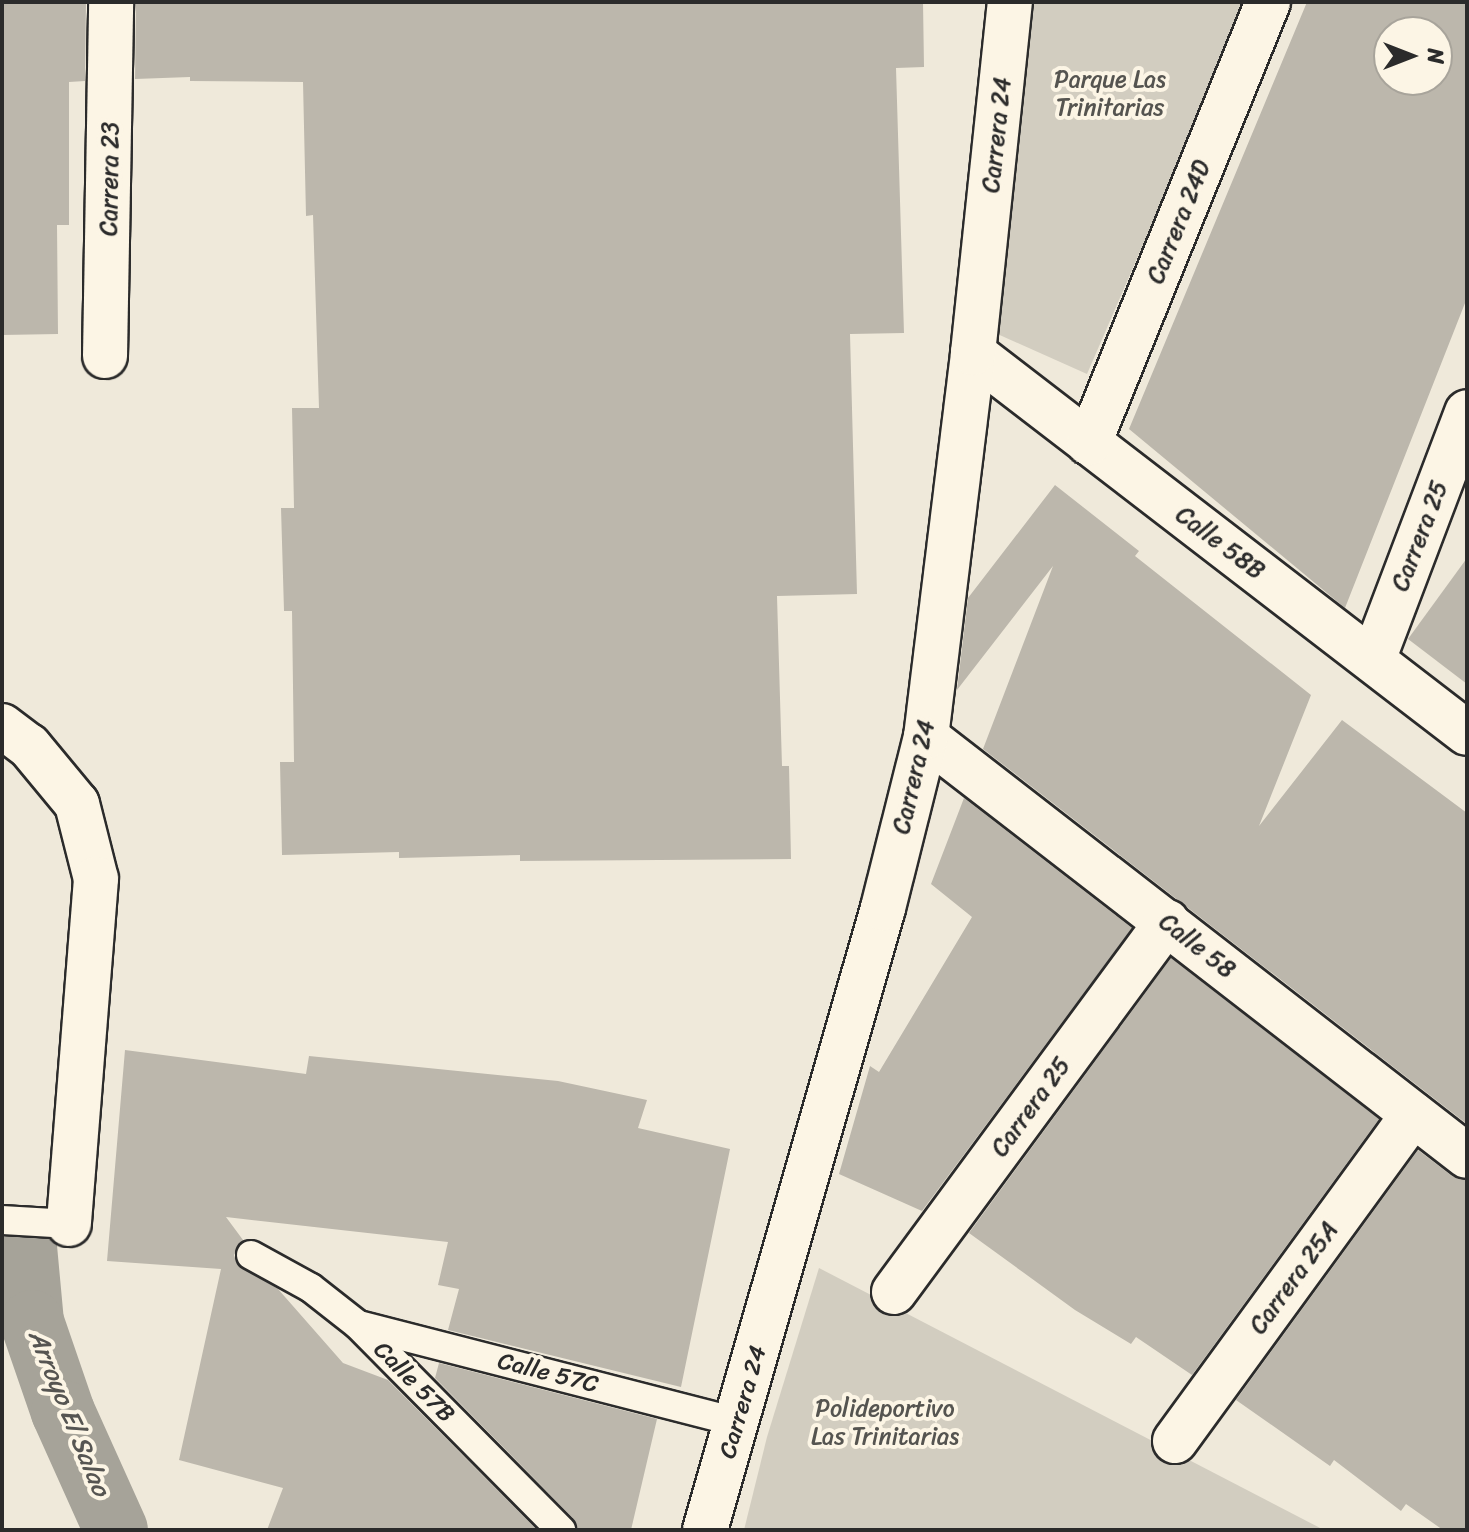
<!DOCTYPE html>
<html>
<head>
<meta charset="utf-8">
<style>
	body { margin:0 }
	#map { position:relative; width:1469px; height:1532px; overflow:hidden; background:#efe9da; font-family:Sriracha,sans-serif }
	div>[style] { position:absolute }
	.green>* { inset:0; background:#d2cdc0 }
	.canal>* { height:64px; margin:-32px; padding:0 32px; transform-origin:32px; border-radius:32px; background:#a6a399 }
	.building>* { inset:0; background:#bcb7ac }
	.roads { filter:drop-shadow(2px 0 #2b2b2b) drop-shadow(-2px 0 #2b2b2b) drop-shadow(0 2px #2b2b2b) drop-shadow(0 -2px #2b2b2b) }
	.lane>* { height:28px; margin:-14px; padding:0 14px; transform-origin:14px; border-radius:14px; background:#fcf5e5 }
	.street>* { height:44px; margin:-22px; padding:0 22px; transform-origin:22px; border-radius:22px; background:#fcf5e5 }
	.secondary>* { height:44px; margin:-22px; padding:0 22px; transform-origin:22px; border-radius:22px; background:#fcf5e5 }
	span { translate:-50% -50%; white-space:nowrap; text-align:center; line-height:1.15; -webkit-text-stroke:8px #fcf5e5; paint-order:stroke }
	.park-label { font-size:24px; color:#555450 }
	.street-label { font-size:24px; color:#2b2b2b }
	.water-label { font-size:26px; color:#565552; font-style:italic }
	.frame { position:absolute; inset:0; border:4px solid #2b2b2b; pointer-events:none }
	.north { position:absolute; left:1373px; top:16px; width:80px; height:80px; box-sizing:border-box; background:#fcf5e5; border:2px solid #a8a49b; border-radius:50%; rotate:90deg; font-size:22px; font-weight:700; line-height:32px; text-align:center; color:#2b2b2b }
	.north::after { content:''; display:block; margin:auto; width:28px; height:36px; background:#2b2b2b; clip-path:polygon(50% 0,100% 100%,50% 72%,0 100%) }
</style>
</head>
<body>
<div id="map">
	<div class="green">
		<i style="clip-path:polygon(1027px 2px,1248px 2px,1087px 374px,993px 332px)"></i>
		<i style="clip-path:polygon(819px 1268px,1324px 1530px,744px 1530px,767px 1437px)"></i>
	</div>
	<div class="canal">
		<i style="left:25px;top:1247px;width:75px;rotate:84.7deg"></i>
		<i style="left:32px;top:1322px;width:95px;rotate:71deg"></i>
		<i style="left:63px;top:1412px;width:129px;rotate:65.8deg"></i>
	</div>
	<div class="building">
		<i style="clip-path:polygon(2px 2px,86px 2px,85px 81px,69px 82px,69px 225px,57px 225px,58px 334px,2px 335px)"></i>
		<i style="clip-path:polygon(136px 2px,923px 2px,924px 67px,896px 68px,904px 333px,850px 334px,857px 594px,777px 596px,782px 766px,789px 766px,791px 859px,520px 861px,520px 855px,399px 858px,399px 852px,282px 855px,280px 762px,294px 762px,292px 611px,284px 611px,281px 508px,294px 508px,292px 408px,319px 408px,313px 215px,306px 216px,303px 82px,190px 81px,190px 77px,135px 79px)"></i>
		<i style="clip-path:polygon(evenodd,1307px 2px,1467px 2px,1467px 298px,1345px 608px,1129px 429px,1307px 2px,1389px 32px,1437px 32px,1437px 80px,1389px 80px,1389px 32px)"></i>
		<i style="clip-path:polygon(1055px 485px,1139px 551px,1135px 556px,1311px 695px,1259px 826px,1342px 720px,1467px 813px,1467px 1124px,983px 749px,1053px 566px,957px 690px,968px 598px)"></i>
		<i style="clip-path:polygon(1467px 558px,1467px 684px,1408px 639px)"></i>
		<i style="clip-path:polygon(964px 798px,1132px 928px,922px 1211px,839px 1174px,870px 1066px,879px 1072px,972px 917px,931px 884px)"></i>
		<i style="clip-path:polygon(1171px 958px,1379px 1119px,1192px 1375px,1136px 1337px,1131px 1344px,1075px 1310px,969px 1233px)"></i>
		<i style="clip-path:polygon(125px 1050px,306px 1074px,309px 1056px,558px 1081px,647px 1100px,638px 1128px,730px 1149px,681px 1387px,448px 1330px,459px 1289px,438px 1285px,448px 1242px,226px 1217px,243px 1240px,234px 1255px,237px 1264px,278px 1289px,343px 1363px,388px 1380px,537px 1530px,267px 1530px,283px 1488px,179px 1460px,221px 1269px,107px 1261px)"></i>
		<i style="clip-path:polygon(1418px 1150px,1452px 1176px,1467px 1180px,1467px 1530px,1443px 1530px,1406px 1504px,1401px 1511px,1334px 1460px,1330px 1466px,1236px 1400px)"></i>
		<i style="clip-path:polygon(439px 1363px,657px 1419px,631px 1530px,578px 1530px,573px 1518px,435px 1378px)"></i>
	</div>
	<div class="roads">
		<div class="lane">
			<i style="left:2px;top:1220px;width:67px;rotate:3.4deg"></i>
			<i style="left:251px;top:1255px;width:68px;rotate:28.8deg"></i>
			<i style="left:311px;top:1288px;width:60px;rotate:38.2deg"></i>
			<i style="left:358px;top:1325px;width:289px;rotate:45.3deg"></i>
			<i style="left:359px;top:1325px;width:391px;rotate:14.4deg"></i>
		</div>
		<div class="street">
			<i style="left:973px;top:353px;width:623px;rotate:37.57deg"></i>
			<i style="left:105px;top:356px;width:354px;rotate:-89deg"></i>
			<i style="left:1089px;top:443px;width:476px;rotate:-67.9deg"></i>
			<i style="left:1373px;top:660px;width:265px;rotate:-69.2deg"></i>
			<i style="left:2px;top:726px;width:34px;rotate:37deg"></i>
			<i style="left:29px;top:746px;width:75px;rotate:50.4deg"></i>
			<i style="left:77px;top:804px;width:77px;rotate:75.8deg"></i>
			<i style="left:96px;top:879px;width:346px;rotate:94.5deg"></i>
			<i style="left:926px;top:737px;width:684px;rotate:37.76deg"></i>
			<i style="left:894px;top:1292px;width:460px;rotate:-53.6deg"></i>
			<i style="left:1175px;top:1441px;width:404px;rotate:-53.9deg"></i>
		</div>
		<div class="secondary">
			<i style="left:705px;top:1530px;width:647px;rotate:-74.03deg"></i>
			<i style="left:883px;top:908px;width:176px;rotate:-75.9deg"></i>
			<i style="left:926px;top:737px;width:387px;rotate:-83deg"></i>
			<i style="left:973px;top:353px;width:353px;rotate:-84deg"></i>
		</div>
	</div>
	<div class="park-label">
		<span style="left:1110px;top:94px">Parque Las<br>Trinitarias</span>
		<span style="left:885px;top:1423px">Polideportivo<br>Las Trinitarias</span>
	</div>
	<div class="street-label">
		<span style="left:997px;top:135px;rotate:-84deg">Carrera 24</span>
		<span style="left:110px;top:179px;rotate:-89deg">Carrera 23</span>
		<span style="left:1179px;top:222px;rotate:-68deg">Carrera 24D</span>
		<span style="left:1420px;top:536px;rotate:-69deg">Carrera 25</span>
		<span style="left:1220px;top:543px;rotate:37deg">Calle 58B</span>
		<span style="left:914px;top:777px;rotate:-77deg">Carrera 24</span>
		<span style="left:1197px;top:946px;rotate:38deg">Calle 58</span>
		<span style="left:1031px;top:1107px;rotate:-54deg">Carrera 25</span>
		<span style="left:1294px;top:1278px;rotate:-54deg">Carrera 25A</span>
		<span style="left:548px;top:1373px;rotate:14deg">Calle 57C</span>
		<span style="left:414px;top:1382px;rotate:45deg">Calle 57B</span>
		<span style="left:743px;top:1402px;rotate:-74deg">Carrera 24</span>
	</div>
	<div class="water-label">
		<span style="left:69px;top:1413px;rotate:68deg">Arroyo El Salao</span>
	</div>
	<div class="frame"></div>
	<div class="north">N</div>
</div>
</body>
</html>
